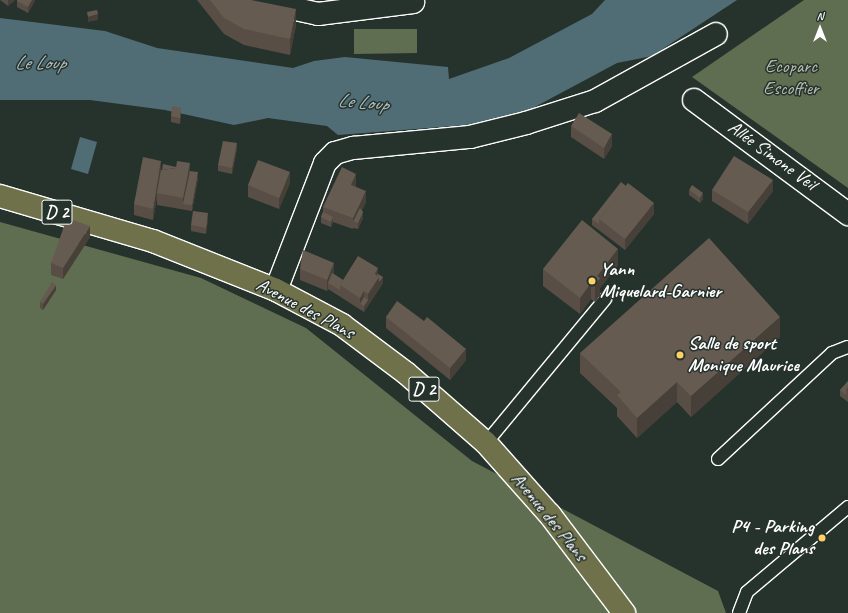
<!DOCTYPE html>
<html>
<head>
<meta charset="utf-8">
<style>
	body { margin:0 }
	#map { position:relative; width:848px; height:613px; overflow:hidden; background:#26332d; font-family:Caveat,sans-serif }
	div>[style] { position:absolute }
	.green>* { inset:0; background:#5f6e50 }
	.water>* { inset:0; background:#506d76 }
	.roads { filter:drop-shadow(1px 0 #fff) drop-shadow(-1px 0 #fff) drop-shadow(0 1px #fff) drop-shadow(0 -1px #fff) }
	.lane>* { height:12px; margin:-6px; padding:0 6px; transform-origin:6px; border-radius:6px; background:#26332d }
	.street>* { height:22px; margin:-11px; padding:0 11px; transform-origin:11px; border-radius:11px; background:#26332d }
	.primary>* { height:22px; margin:-11px; padding:0 11px; transform-origin:11px; border-radius:11px; background:#6f714a }
	.wall>* { inset:0; background:#584e46 }
	.shaded-wall>* { inset:0; background:#474039 }
	.building>* { inset:0; background:#665b51 }
	.dots>* { width:11px; height:11px; translate:-50% -50%; box-sizing:border-box; border:2px solid #26332d; border-radius:50% }
	span { translate:-50% -50%; white-space:nowrap; text-align:center; line-height:1.15; -webkit-text-stroke:3px #26332d; paint-order:stroke }
	.shield-label span { padding:1px 3px; background:#26332d; border:1px solid; border-radius:3px; -webkit-text-stroke-width:0 }
	.shield-label { font-size:18px; color:#fff; font-weight:700 }
	.park-label { font-size:19px; color:#b7beb0 }
	.street-label { font-size:19px; color:#fff }
	.poi-label { font-size:19px; color:#fff; font-weight:700 }
	.left { translate:0 -50%; text-align:left }
	.right { translate:-100% -50%; text-align:right }
	.water-label { font-size:20px; color:#b0bdc1; font-style:italic }
	.north { position:absolute; left:800px; top:8px; width:40px; height:40px; -webkit-text-stroke:3px #26332d; paint-order:stroke; rotate:0deg; font-size:11px; font-weight:700; line-height:16px; text-align:center; color:#fff }
	.north::after { content:''; display:block; margin:auto; width:14px; height:18px; background:#fff; clip-path:polygon(50% 0,100% 100%,50% 72%,0 100%) }
</style>
</head>
<body>
<div id="map">
	<div class="green">
		<i style="clip-path:polygon(804px 0,848px 0,848px 188px,692px 77px)"></i>
		<i style="clip-path:polygon(354px 29px,417px 29px,417px 53px,354px 54px)"></i>
		<i style="clip-path:polygon(0 222px,201px 278px,306px 328px,472px 461px,718px 591px,726px 613px,0 613px)"></i>
	</div>
	<div class="water">
		<i style="clip-path:polygon(605px 0,737px 0,652px 56px,617px 63px,531px 109px,467px 125px,338px 135px,327px 126px,268px 118px,234px 125px,165px 110px,90px 100px,0 100px,0 18px,105px 31px,157px 48px,293px 68px,314px 61px,345px 57px,448px 67px,449px 79px,509px 58px,592px 14px)"></i>
		<i style="clip-path:polygon(80px 137px,97px 142px,88px 174px,71px 169px)"></i>
	</div>
	<div class="roads">
		<div class="lane">
			<i style="left:486px;top:443px;width:187px;rotate:-50.4deg"></i>
			<i style="left:718px;top:459px;width:156px;rotate:-42.9deg"></i>
			<i style="left:832px;top:353px;width:17px;rotate:-21deg"></i>
			<i style="left:739px;top:613px;width:22px;rotate:-69deg"></i>
			<i style="left:747px;top:592px;width:132px;rotate:-40.1deg"></i>
		</div>
		<div class="street">
			<i style="left:254px;top:0;width:66px;rotate:12.3deg"></i>
			<i style="left:318px;top:14px;width:96px;rotate:-7.2deg"></i>
			<i style="left:694px;top:100px;width:192px;rotate:36.5deg"></i>
			<i style="left:276px;top:290px;width:136px;rotate:-68.9deg"></i>
			<i style="left:325px;top:163px;width:14px;rotate:-45deg"></i>
			<i style="left:335px;top:153px;width:19px;rotate:-16deg"></i>
			<i style="left:353px;top:148px;width:118px;rotate:-5.4deg"></i>
			<i style="left:470px;top:137px;width:58px;rotate:-14deg"></i>
			<i style="left:526px;top:123px;width:72px;rotate:-17.7deg"></i>
			<i style="left:595px;top:101px;width:138px;rotate:-29deg"></i>
		</div>
		<div class="primary">
			<i style="left:0;top:196px;width:159px;rotate:16.4deg"></i>
			<i style="left:153px;top:241px;width:132px;rotate:21.7deg"></i>
			<i style="left:276px;top:290px;width:75px;rotate:27.9deg"></i>
			<i style="left:342px;top:325px;width:80px;rotate:36.9deg"></i>
			<i style="left:406px;top:373px;width:106px;rotate:41.2deg"></i>
			<i style="left:486px;top:443px;width:96px;rotate:48.4deg"></i>
			<i style="left:550px;top:515px;width:123px;rotate:52.9deg"></i>
		</div>
	</div>
	<div class="wall">
		<i style="clip-path:polygon(0 0,15px 0,8px 6px)"></i>
		<i style="clip-path:polygon(35px 0,28px 13px,17px 7px,17px 1px)"></i>
		<i style="clip-path:polygon(197px 0,251px 0,296px 25px,290px 55px,244px 45px,224px 34px)"></i>
		<i style="clip-path:polygon(181px 114px,180px 124px,171px 122px,171px 116px)"></i>
		<i style="clip-path:polygon(571px 126px,612px 146px,604px 159px,571px 137px)"></i>
		<i style="clip-path:polygon(237px 149px,232px 174px,218px 171px,218px 165px)"></i>
		<i style="clip-path:polygon(161px 170px,190px 171px,198px 178px,192px 211px,157px 205px,157px 197px,153px 220px,134px 215px,134px 204px)"></i>
		<i style="clip-path:polygon(290px 183px,279px 209px,248px 197px,248px 185px)"></i>
		<i style="clip-path:polygon(356px 185px,356px 187px,366px 202px,362px 210px,363px 218px,358px 229px,353px 228px,353px 229px,333px 222px,331px 227px,321px 223px,321px 217px,323px 212px,323px 207px)"></i>
		<i style="clip-path:polygon(626px 186px,654px 214px,625px 250px,592px 225px,592px 219px)"></i>
		<i style="clip-path:polygon(689px 190px,703px 199px,700px 203px,689px 195px)"></i>
		<i style="clip-path:polygon(712px 190px,773px 191px,748px 224px,712px 201px)"></i>
		<i style="clip-path:polygon(208px 219px,206px 234px,191px 231px,191px 225px)"></i>
		<i style="clip-path:polygon(90px 237px,63px 279px,51px 275px,51px 263px)"></i>
		<i style="clip-path:polygon(618px 265px,600px 288px,600px 295px,595px 302px,591px 299px,580px 314px,543px 286px,543px 269px)"></i>
		<i style="clip-path:polygon(300px 269px,334px 274px,343px 280px,378px 274px,383px 283px,364px 312px,328px 289px,327px 291px,300px 280px)"></i>
		<i style="clip-path:polygon(56px 290px,43px 310px,40px 308px,40px 302px)"></i>
		<i style="clip-path:polygon(386px 317px,424px 321px,466px 360px,450px 380px,386px 328px)"></i>
		<i style="clip-path:polygon(780px 337px,691px 417px,677px 402px,637px 438px,617px 416px,617px 408px,580px 373px,580px 353px)"></i>
		<i style="clip-path:polygon(848px 381px,848px 402px,840px 396px,840px 390px)"></i>
	</div>
	<div class="shaded-wall">
		<i style="clip-path:polygon(8px 0,15px 0,8px 6px)"></i>
		<i style="clip-path:polygon(32px 0,35px 0,35px 1px,28px 13px,28px 7px)"></i>
		<i style="clip-path:polygon(296px 9px,296px 25px,290px 55px,290px 39px)"></i>
		<i style="clip-path:polygon(98px 14px,98px 20px,88px 22px,88px 17px)"></i>
		<i style="clip-path:polygon(181px 108px,181px 114px,180px 124px,180px 118px)"></i>
		<i style="clip-path:polygon(612px 134px,612px 146px,604px 159px,604px 148px)"></i>
		<i style="clip-path:polygon(237px 143px,237px 149px,232px 174px,232px 168px)"></i>
		<i style="clip-path:polygon(161px 161px,161px 172px,157px 193px,157px 197px,153px 220px,153px 209px)"></i>
		<i style="clip-path:polygon(190px 163px,190px 175px,183px 204px,183px 198px)"></i>
		<i style="clip-path:polygon(198px 172px,198px 178px,192px 211px,192px 205px)"></i>
		<i style="clip-path:polygon(290px 172px,290px 183px,279px 209px,279px 198px)"></i>
		<i style="clip-path:polygon(356px 174px,356px 185px,351px 196px,351px 185px)"></i>
		<i style="clip-path:polygon(773px 180px,773px 191px,748px 224px,748px 212px)"></i>
		<i style="clip-path:polygon(366px 191px,366px 202px,356px 223px,353px 222px,353px 229px,353px 218px)"></i>
		<i style="clip-path:polygon(703px 193px,703px 199px,700px 203px,700px 198px)"></i>
		<i style="clip-path:polygon(654px 203px,654px 214px,625px 250px,625px 239px)"></i>
		<i style="clip-path:polygon(363px 212px,363px 218px,358px 229px,358px 223px)"></i>
		<i style="clip-path:polygon(208px 213px,208px 219px,206px 234px,206px 228px)"></i>
		<i style="clip-path:polygon(333px 217px,333px 223px,331px 227px,331px 222px)"></i>
		<i style="clip-path:polygon(90px 226px,90px 237px,63px 279px,63px 268px)"></i>
		<i style="clip-path:polygon(618px 249px,618px 265px,600px 288px,600px 295px,595px 302px,595px 286px,597px 276px)"></i>
		<i style="clip-path:polygon(334px 263px,334px 274px,328px 283px,328px 289px,327px 291px,327px 280px)"></i>
		<i style="clip-path:polygon(378px 268px,378px 279px,379px 277px,383px 277px,383px 283px,364px 312px,364px 306px,368px 300px,368px 294px,375px 274px)"></i>
		<i style="clip-path:polygon(591px 283px,591px 299px,580px 314px,580px 298px)"></i>
		<i style="clip-path:polygon(56px 285px,56px 290px,43px 310px,43px 304px)"></i>
		<i style="clip-path:polygon(364px 291px,364px 303px,360px 304px,360px 298px)"></i>
		<i style="clip-path:polygon(780px 317px,780px 337px,691px 417px,691px 396px)"></i>
		<i style="clip-path:polygon(466px 349px,466px 360px,450px 380px,450px 368px)"></i>
		<i style="clip-path:polygon(677px 382px,677px 402px,637px 438px,637px 418px)"></i>
	</div>
	<div class="building">
		<i style="clip-path:polygon(17px 0,32px 0,28px 7px,17px 1px)"></i>
		<i style="clip-path:polygon(210px 0,251px 0,296px 9px,290px 39px,244px 29px,224px 18px)"></i>
		<i style="clip-path:polygon(97px 10px,98px 14px,88px 17px,87px 12px)"></i>
		<i style="clip-path:polygon(172px 106px,181px 108px,180px 118px,171px 116px)"></i>
		<i style="clip-path:polygon(579px 113px,612px 134px,604px 148px,571px 126px)"></i>
		<i style="clip-path:polygon(223px 141px,237px 143px,232px 168px,218px 165px)"></i>
		<i style="clip-path:polygon(734px 156px,773px 180px,748px 212px,712px 190px)"></i>
		<i style="clip-path:polygon(143px 157px,161px 161px,153px 209px,134px 204px)"></i>
		<i style="clip-path:polygon(258px 160px,290px 172px,279px 198px,248px 185px)"></i>
		<i style="clip-path:polygon(177px 161px,190px 163px,183px 198px,157px 193px,161px 170px,176px 168px)"></i>
		<i style="clip-path:polygon(163px 164px,176px 167px,176px 168px,162px 170px)"></i>
		<i style="clip-path:polygon(342px 167px,356px 174px,351px 185px,366px 191px,353px 218px,323px 207px)"></i>
		<i style="clip-path:polygon(190px 171px,198px 172px,192px 205px,183px 204px)"></i>
		<i style="clip-path:polygon(621px 182px,626px 186px,599px 219px,599px 224px,592px 219px)"></i>
		<i style="clip-path:polygon(628px 183px,654px 203px,625px 239px,599px 219px)"></i>
		<i style="clip-path:polygon(692px 185px,703px 193px,700px 198px,689px 190px)"></i>
		<i style="clip-path:polygon(360px 208px,363px 212px,358px 223px,353px 222px)"></i>
		<i style="clip-path:polygon(193px 211px,208px 213px,206px 228px,191px 225px)"></i>
		<i style="clip-path:polygon(323px 212px,333px 217px,331px 222px,321px 217px)"></i>
		<i style="clip-path:polygon(67px 218px,90px 226px,63px 268px,51px 263px)"></i>
		<i style="clip-path:polygon(582px 220px,618px 249px,597px 276px,600px 278px,595px 286px,591px 283px,580px 298px,543px 269px)"></i>
		<i style="clip-path:polygon(709px 238px,780px 317px,691px 396px,677px 382px,637px 418px,617px 395px,621px 392px,580px 353px)"></i>
		<i style="clip-path:polygon(303px 250px,334px 263px,327px 280px,300px 269px)"></i>
		<i style="clip-path:polygon(358px 256px,378px 268px,375px 274px,379px 277px,368px 294px,364px 291px,360px 298px,340px 285px)"></i>
		<i style="clip-path:polygon(332px 273px,343px 280px,340px 285px,340px 290px,328px 283px)"></i>
		<i style="clip-path:polygon(378px 274px,383px 277px,379px 282px,379px 277px,377px 275px)"></i>
		<i style="clip-path:polygon(52px 282px,56px 285px,43px 304px,40px 302px)"></i>
		<i style="clip-path:polygon(364px 297px,368px 300px,364px 306px,360px 304px)"></i>
		<i style="clip-path:polygon(397px 301px,424px 321px,427px 317px,466px 349px,450px 368px,386px 317px)"></i>
		<i style="clip-path:polygon(848px 381px,848px 387px,846px 389px,846px 395px,840px 390px)"></i>
	</div>
	<div class="dots">
		<i style="left:592px;top:281px;background:#ffd166"></i>
		<i style="left:680px;top:355px;background:#ffd166"></i>
		<i style="left:822px;top:538px;background:#ffd166"></i>
	</div>
	<div class="shield-label">
		<span style="left:57px;top:212px">D 2</span>
		<span style="left:424px;top:389px">D 2</span>
	</div>
	<div class="park-label">
		<span style="left:791px;top:78px">Ecoparc<br>Escoffier</span>
	</div>
	<div class="street-label">
		<span style="left:772px;top:156px;rotate:36deg">Allée Simone Veil</span>
		<span style="left:305px;top:309px;rotate:28deg">Avenue des Plans</span>
		<span style="left:549px;top:517px;rotate:51deg">Avenue des Plans</span>
	</div>
	<div class="poi-label">
		<span class="left" style="left:600px;top:281px">Yann<br>Miquelard-Garnier</span>
		<span class="left" style="left:688px;top:355px">Salle de sport<br>Monique Maurice</span>
		<span class="right" style="left:814px;top:538px">P4 - Parking<br>des Plans</span>
	</div>
	<div class="water-label">
		<span style="left:40px;top:62px">Le Loup</span>
		<span style="left:363px;top:102px;rotate:5deg">Le Loup</span>
	</div>
	<div class="north">N</div>
</div>
</body>
</html>
